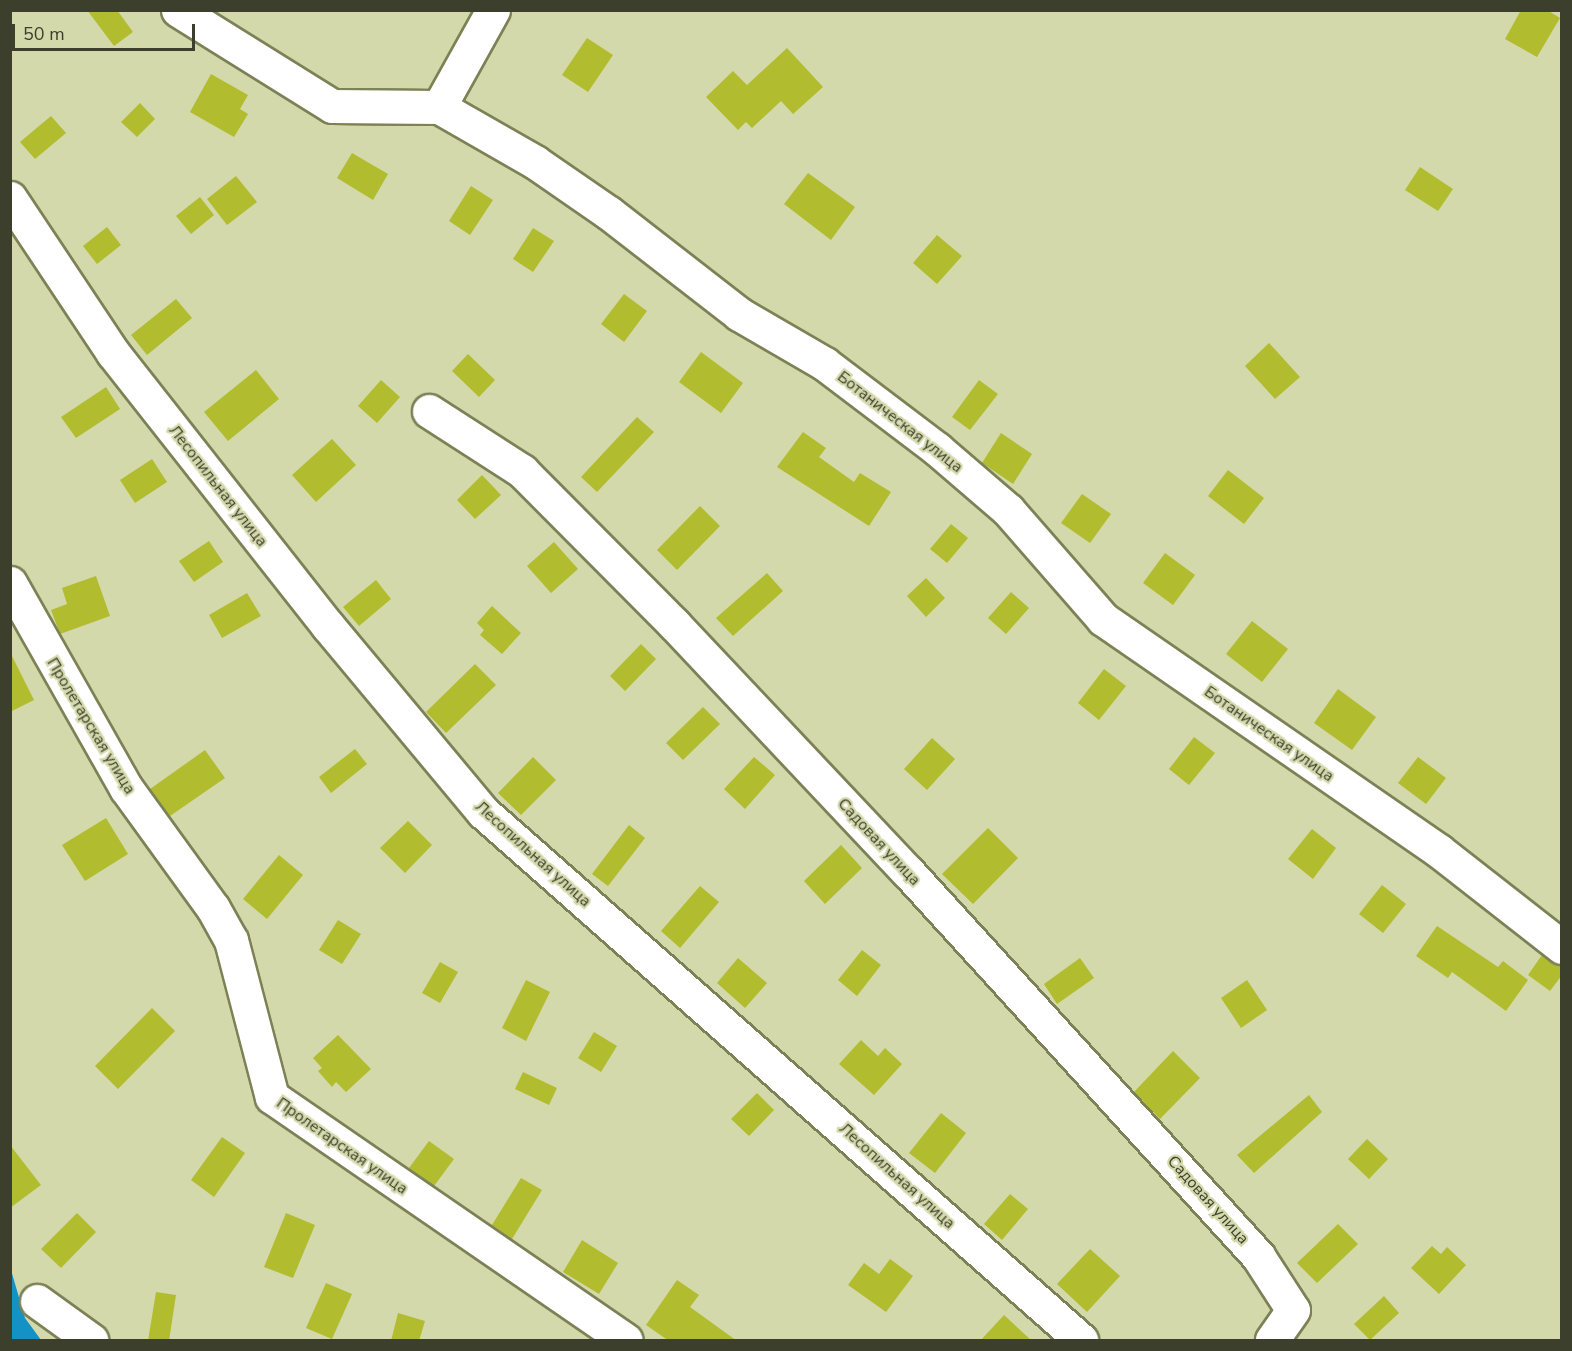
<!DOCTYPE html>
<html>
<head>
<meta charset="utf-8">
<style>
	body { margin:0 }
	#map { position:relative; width:1572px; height:1351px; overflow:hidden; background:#d3d9ab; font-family:"Nunito Sans",sans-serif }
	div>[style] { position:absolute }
	.water>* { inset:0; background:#1491c5 }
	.building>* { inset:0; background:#b1bc2f }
	.roads { filter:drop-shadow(2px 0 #7c8156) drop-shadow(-2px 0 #7c8156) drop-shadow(0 2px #7c8156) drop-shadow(0 -2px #7c8156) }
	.minor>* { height:33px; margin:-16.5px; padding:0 16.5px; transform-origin:16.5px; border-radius:16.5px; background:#fff }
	span { translate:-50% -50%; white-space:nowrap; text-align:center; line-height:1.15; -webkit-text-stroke:4.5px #d3d9ab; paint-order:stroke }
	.street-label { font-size:16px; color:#3c3f2c }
	.frame { position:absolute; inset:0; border:12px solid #3c3f2c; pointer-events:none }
	.scale { position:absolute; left:12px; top:24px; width:183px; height:27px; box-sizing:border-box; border:3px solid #3c3f2c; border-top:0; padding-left:8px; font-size:18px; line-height:21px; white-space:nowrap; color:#3c3f2c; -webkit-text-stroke:4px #d3d9ab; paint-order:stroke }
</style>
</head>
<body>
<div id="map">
	<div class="water">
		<i style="clip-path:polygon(11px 1270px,25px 1318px,41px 1340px,11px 1340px)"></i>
	</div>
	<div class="building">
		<i style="clip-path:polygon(87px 10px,117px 10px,133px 32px,114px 46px)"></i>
		<i style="clip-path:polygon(1521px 10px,1547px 10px,1560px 18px,1537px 57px,1505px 39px)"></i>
		<i style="clip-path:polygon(587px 38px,613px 55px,588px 92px,562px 75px)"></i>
		<i style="clip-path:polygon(787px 48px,823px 87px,793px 114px,781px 101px,752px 128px,746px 122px,738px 130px,706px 97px,733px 71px,747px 85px)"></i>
		<i style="clip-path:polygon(211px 74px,248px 95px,240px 109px,248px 114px,234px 137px,190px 112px)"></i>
		<i style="clip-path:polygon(140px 103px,155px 119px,137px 137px,121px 122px)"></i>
		<i style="clip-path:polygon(51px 116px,66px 133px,35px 159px,20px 142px)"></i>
		<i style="clip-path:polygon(352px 153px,388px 174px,373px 200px,337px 178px)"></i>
		<i style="clip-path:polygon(1420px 167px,1453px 189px,1438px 211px,1405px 190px)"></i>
		<i style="clip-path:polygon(808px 173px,855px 207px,831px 240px,784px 204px)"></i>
		<i style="clip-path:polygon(236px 176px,257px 202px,227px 225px,207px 199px)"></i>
		<i style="clip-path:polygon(471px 186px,493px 200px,470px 235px,449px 221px)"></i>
		<i style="clip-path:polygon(200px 197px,214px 215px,191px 234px,176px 216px)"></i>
		<i style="clip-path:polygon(107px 227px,121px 245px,97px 264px,83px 246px)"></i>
		<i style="clip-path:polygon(533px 228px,554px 241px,533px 272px,513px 259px)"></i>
		<i style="clip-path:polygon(937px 235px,962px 256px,937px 284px,913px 263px)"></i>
		<i style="clip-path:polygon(624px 294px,647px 311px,624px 342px,601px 324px)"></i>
		<i style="clip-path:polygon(176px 299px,192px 318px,147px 355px,131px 335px)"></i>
		<i style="clip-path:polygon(1269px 343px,1300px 377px,1275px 399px,1245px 366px)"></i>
		<i style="clip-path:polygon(701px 352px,743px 383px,721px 413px,679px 382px)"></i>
		<i style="clip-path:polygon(468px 354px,495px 380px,479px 397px,452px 371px)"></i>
		<i style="clip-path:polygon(256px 370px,279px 399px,228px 441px,204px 412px)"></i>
		<i style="clip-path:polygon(381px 380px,400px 397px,377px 423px,358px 406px)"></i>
		<i style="clip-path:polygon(979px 380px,998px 394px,970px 430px,952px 417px)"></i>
		<i style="clip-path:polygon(106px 387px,120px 409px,76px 438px,61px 417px)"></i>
		<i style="clip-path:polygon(637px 417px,654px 432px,597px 492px,581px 477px)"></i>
		<i style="clip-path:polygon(803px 432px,826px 448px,819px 457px,854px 482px,860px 473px,891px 492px,869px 526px,777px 467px)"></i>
		<i style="clip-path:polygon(1001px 433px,1032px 454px,1013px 484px,982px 463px)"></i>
		<i style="clip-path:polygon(332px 439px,356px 465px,316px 502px,292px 475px)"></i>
		<i style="clip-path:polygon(152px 459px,167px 482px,135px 503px,120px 480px)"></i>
		<i style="clip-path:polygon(1228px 470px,1264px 498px,1244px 524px,1208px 496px)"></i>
		<i style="clip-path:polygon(482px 475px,501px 495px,475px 519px,457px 500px)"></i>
		<i style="clip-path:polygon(1082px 494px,1111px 514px,1090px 543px,1061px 523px)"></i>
		<i style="clip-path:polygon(700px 506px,720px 526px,677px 570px,657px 550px)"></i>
		<i style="clip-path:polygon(951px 524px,968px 538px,947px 563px,930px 549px)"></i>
		<i style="clip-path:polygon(209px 541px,223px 562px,194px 582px,179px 561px)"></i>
		<i style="clip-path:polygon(554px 542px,578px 569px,551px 593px,527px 566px)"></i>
		<i style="clip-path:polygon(1165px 553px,1195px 575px,1173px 605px,1143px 583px)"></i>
		<i style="clip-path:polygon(767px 573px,783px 591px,733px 636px,716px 618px)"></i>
		<i style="clip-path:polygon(96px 576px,110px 616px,60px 634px,51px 610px,67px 604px,62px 588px)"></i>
		<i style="clip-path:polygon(926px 578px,945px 598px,926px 617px,907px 596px)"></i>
		<i style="clip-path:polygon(376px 580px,391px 599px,359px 626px,343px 607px)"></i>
		<i style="clip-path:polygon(1011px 592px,1029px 608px,1006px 634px,988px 618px)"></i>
		<i style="clip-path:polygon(247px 593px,261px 616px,222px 638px,209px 615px)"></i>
		<i style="clip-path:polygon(492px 606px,521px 633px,502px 654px,480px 635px,484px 630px,477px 623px)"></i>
		<i style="clip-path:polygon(1252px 621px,1288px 649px,1262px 682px,1226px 654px)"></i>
		<i style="clip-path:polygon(641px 644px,656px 659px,625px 691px,610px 676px)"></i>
		<i style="clip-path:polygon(10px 652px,34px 700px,10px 712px)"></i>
		<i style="clip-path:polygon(475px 664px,496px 685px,446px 733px,426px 712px)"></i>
		<i style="clip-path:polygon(1104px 669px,1126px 686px,1099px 720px,1078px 703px)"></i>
		<i style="clip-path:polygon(1338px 689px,1376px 717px,1352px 750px,1314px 723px)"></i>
		<i style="clip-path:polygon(703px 707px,720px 724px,683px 760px,666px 743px)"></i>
		<i style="clip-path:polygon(1194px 737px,1215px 753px,1189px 785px,1169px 769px)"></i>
		<i style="clip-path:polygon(932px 738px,955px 759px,927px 790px,904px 769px)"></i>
		<i style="clip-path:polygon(355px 749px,367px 764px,331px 793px,319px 777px)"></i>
		<i style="clip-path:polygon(205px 750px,225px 778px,170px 816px,150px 789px)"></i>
		<i style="clip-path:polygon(533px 757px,556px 780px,521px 815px,498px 793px)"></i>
		<i style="clip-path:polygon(754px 757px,775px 775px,745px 809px,724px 789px)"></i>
		<i style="clip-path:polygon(1418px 757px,1446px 778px,1426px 804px,1398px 783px)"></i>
		<i style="clip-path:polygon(106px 818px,128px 854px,85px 881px,62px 845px)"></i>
		<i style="clip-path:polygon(408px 821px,432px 845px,405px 873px,380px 848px)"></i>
		<i style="clip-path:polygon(629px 825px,645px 838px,608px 886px,592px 874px)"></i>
		<i style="clip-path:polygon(988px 828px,1018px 858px,973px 904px,942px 874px)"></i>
		<i style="clip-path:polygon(1312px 829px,1336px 848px,1313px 879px,1288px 859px)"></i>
		<i style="clip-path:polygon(841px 845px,862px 868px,825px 904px,804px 881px)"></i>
		<i style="clip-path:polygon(279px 855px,303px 875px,267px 919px,243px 899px)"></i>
		<i style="clip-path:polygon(1382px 885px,1406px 904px,1383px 933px,1359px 914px)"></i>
		<i style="clip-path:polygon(700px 886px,719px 902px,680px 948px,661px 931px)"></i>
		<i style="clip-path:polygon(338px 920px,361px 934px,342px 964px,319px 950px)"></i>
		<i style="clip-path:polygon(1437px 926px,1498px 967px,1503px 961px,1528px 980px,1506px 1011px,1452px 972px,1448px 978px,1416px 956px)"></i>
		<i style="clip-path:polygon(862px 950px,881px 965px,857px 996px,838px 980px)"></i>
		<i style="clip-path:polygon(1542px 955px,1562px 965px,1562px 975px,1550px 991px,1528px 975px)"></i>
		<i style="clip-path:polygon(738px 958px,767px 983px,745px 1008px,717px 983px)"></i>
		<i style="clip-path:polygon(1080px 958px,1094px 978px,1057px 1004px,1044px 984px)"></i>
		<i style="clip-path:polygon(440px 962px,458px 972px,440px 1003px,422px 993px)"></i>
		<i style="clip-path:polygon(526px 980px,550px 992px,526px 1041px,502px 1028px)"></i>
		<i style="clip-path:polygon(1247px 980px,1267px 1010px,1241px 1028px,1221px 998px)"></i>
		<i style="clip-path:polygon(152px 1008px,175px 1031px,118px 1089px,95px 1066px)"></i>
		<i style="clip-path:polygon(594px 1032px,617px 1046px,601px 1072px,578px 1058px)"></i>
		<i style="clip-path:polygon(338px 1035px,371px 1069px,346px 1092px,336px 1082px,332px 1087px,318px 1071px,322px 1068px,313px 1058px)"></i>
		<i style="clip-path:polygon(861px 1040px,878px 1056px,885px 1048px,902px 1064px,874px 1095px,839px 1064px)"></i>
		<i style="clip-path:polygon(1173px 1051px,1200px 1078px,1160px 1119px,1134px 1092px)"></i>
		<i style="clip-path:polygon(523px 1072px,557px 1088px,549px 1105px,515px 1089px)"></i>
		<i style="clip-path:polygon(757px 1093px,774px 1110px,749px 1136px,731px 1119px)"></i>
		<i style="clip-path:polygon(1309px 1095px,1322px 1112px,1254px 1173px,1237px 1155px)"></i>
		<i style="clip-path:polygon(941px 1113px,966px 1133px,935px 1173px,909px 1153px)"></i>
		<i style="clip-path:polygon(222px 1137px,245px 1153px,214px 1197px,191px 1180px)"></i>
		<i style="clip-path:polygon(1367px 1139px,1388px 1159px,1369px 1179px,1348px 1159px)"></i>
		<i style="clip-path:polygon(429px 1141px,454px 1159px,434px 1186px,409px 1168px)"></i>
		<i style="clip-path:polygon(10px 1145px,41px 1185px,10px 1208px)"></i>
		<i style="clip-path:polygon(521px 1178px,542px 1190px,512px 1239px,492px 1225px)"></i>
		<i style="clip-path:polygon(1010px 1194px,1028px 1209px,1002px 1240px,984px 1224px)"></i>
		<i style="clip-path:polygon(77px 1213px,96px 1232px,61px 1268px,41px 1249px)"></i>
		<i style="clip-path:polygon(286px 1213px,315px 1225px,293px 1278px,264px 1267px)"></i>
		<i style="clip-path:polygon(1338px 1224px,1358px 1244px,1317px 1283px,1297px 1263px)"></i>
		<i style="clip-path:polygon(582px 1240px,618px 1263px,599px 1294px,563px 1272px)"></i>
		<i style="clip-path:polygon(1432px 1246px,1441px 1254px,1447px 1247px,1466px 1265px,1439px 1294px,1411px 1268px)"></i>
		<i style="clip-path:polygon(1090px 1249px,1120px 1276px,1087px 1312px,1057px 1284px)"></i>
		<i style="clip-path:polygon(890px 1259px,913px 1276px,886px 1312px,848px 1285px,864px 1263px,879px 1274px)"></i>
		<i style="clip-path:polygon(677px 1280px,699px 1295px,690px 1307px,737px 1341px,669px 1341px,646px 1325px)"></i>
		<i style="clip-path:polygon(326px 1283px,352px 1294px,332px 1339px,306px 1328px)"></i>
		<i style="clip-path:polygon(156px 1292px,176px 1295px,169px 1341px,148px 1341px)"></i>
		<i style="clip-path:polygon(1384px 1296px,1399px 1313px,1370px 1340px,1354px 1324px)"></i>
		<i style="clip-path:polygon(398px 1313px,425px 1321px,419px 1341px,391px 1341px)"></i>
		<i style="clip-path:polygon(1004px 1315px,1032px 1341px,980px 1341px)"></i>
	</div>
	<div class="roads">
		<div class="minor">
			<i style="left:178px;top:10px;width:181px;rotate:31.9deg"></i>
			<i style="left:332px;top:106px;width:107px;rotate:0.5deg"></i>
			<i style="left:439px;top:107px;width:111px;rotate:29.8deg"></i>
			<i style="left:535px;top:162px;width:90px;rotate:34.6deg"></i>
			<i style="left:609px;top:213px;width:165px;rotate:37.8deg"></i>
			<i style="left:739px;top:314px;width:99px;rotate:30.2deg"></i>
			<i style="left:825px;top:364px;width:141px;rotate:37.2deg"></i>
			<i style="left:937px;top:449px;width:94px;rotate:40.7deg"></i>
			<i style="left:1008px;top:510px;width:145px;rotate:48.9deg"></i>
			<i style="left:1103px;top:619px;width:408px;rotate:34.6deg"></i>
			<i style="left:1439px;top:851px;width:156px;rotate:38deg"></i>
			<i style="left:439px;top:107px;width:111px;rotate:-60.9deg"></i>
			<i style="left:10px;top:198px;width:186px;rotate:56.4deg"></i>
			<i style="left:113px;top:353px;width:347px;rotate:51.8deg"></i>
			<i style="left:328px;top:626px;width:242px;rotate:50.2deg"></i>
			<i style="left:483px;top:812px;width:798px;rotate:41.44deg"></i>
			<i style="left:429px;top:411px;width:111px;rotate:32.8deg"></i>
			<i style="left:522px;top:471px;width:216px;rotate:45.2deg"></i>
			<i style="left:674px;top:624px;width:341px;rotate:46.7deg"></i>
			<i style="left:908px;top:872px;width:520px;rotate:47.65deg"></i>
			<i style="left:1258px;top:1256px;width:64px;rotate:57.1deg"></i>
			<i style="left:1293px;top:1310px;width:37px;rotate:125deg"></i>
			<i style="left:10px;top:583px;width:236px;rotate:60.5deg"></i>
			<i style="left:126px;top:788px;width:148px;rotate:54.1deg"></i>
			<i style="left:213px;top:908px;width:37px;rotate:61deg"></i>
			<i style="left:231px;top:940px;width:162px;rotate:75.4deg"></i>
			<i style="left:272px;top:1097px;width:429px;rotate:34.5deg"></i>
			<i style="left:37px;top:1301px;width:67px;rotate:35.8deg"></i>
		</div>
	</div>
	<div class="street-label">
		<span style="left:900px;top:422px;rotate:38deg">Ботаническая улица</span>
		<span style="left:218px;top:486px;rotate:52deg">Лесопильная улица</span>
		<span style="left:91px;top:726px;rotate:59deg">Пролетарская улица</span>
		<span style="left:1269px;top:734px;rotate:35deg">Ботаническая улица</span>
		<span style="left:879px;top:842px;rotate:47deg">Садовая улица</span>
		<span style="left:533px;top:854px;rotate:42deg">Лесопильная улица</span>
		<span style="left:342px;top:1146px;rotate:35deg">Пролетарская улица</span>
		<span style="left:897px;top:1176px;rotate:42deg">Лесопильная улица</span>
		<span style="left:1208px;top:1200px;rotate:48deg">Садовая улица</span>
	</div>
	<div class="frame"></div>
	<div class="scale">50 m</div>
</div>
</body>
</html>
